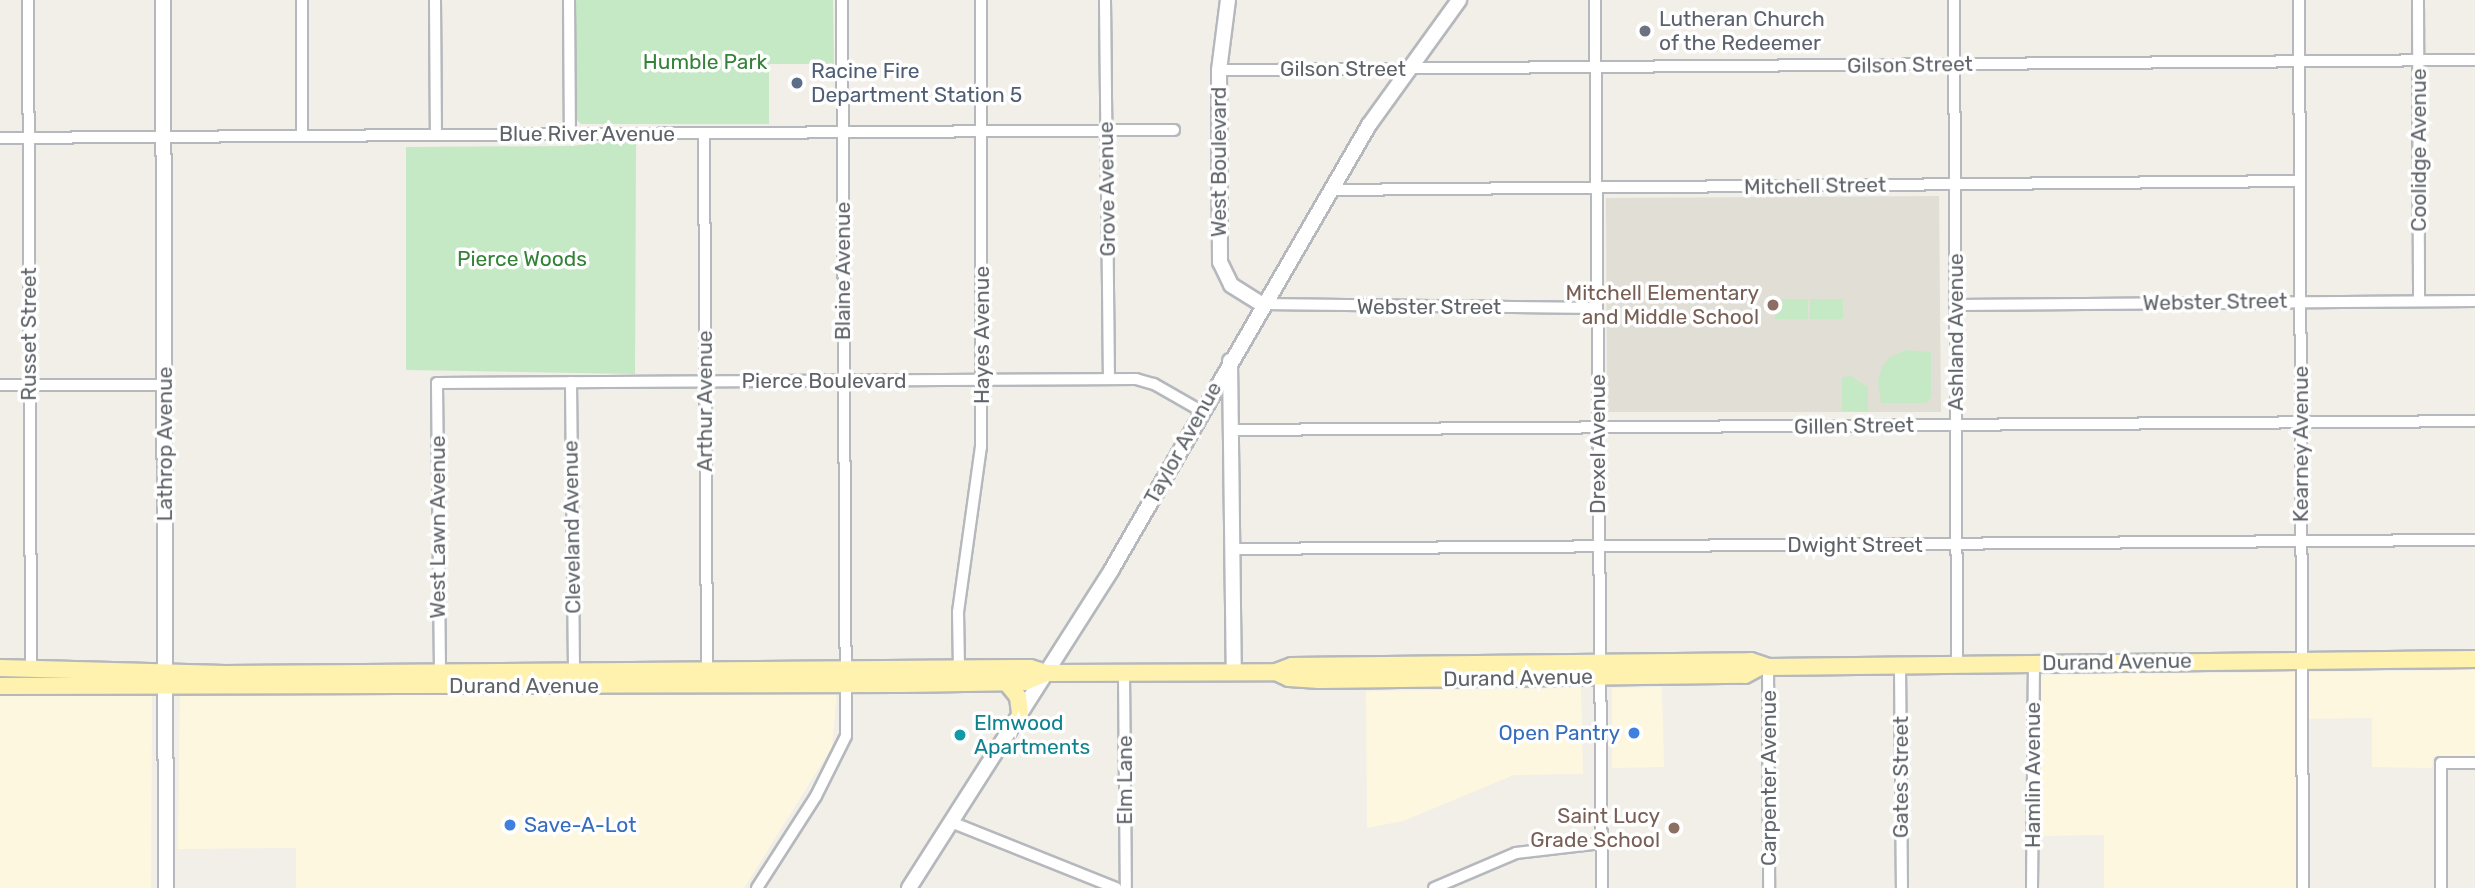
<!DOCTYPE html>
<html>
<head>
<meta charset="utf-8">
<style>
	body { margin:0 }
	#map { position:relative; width:2475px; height:888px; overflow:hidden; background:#f1efe8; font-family:Rubik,sans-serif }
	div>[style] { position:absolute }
	.commercial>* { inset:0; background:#fef7e0 }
	.education>* { inset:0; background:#e1ded6 }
	.green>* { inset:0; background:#c5e8c5 }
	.roads { filter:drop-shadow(2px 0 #b5b8bc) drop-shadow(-2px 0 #b5b8bc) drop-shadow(0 2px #b5b8bc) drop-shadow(0 -2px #b5b8bc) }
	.street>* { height:10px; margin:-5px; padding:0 5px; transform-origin:5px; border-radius:5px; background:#fff }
	.secondary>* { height:14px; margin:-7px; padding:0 7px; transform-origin:7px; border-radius:7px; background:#fff }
	.primary>* { height:16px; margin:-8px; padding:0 8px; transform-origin:8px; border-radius:8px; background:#fff2af }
	.dots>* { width:19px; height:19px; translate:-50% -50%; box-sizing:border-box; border:4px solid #fff; border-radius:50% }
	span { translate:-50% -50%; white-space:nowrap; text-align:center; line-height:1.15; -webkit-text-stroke:7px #fff; paint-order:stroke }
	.worship-label { font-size:21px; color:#5b616d }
	.left { translate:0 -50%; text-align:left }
	.park-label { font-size:21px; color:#348238 }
	.street-label { font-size:21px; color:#5f6368 }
	.service-label { font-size:21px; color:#4e5e75 }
	.education-label { font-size:21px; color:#785e54 }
	.right { translate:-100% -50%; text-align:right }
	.culture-label { font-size:21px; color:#0d838f }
	.shop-label { font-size:21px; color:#366cbe }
</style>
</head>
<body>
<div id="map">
	<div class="commercial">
		<i style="clip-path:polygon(2475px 670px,2475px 756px,2433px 757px,2432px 768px,2372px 767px,2372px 718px,2295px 719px,2299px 888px,2104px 888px,2104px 835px,2037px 836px,2037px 701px,2042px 675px)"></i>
		<i style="clip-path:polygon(1662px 687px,1664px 767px,1612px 768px,1612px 688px)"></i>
		<i style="clip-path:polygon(1581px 688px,1583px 774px,1514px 775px,1403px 821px,1367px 828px,1366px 691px)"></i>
		<i style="clip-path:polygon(837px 691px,832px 747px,744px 888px,296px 888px,296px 848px,178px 849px,180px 695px)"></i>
		<i style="clip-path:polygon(0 695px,152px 696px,151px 888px,0 888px)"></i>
	</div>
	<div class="education">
		<i style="clip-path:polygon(1939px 196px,1941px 412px,1607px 412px,1606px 198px)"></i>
	</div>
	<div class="green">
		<i style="clip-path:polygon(575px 0,833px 0,834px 64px,769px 64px,769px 124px,581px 124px,576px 119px)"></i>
		<i style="clip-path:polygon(636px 139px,635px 374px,406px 370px,406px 147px,571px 146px)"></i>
		<i style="clip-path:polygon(1775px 299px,1808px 299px,1808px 319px,1775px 319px)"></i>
		<i style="clip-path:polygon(1810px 299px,1843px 299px,1843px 319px,1810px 319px)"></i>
		<i style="clip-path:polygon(1906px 350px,1931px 352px,1931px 397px,1926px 403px,1881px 403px,1878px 381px,1882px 367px,1890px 357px)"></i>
		<i style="clip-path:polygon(1851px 376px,1868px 387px,1868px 412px,1842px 411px,1842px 377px)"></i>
	</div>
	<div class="roads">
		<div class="street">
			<i style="left:28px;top:0;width:669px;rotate:89.74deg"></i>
			<i style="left:302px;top:0;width:136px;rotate:90deg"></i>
			<i style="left:435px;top:0;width:135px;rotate:89.6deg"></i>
			<i style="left:569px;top:0;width:134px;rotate:89.6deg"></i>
			<i style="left:1105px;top:0;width:379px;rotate:89.4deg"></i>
			<i style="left:1595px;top:0;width:888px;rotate:89.55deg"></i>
			<i style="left:1954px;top:0;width:664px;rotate:89.74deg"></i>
			<i style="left:2299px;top:0;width:888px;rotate:89.74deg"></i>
			<i style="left:2418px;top:0;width:301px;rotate:89.8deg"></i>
			<i style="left:1219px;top:70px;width:1256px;rotate:-0.46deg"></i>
			<i style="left:704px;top:133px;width:537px;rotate:89.68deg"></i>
			<i style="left:0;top:138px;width:1174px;rotate:-0.39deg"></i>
			<i style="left:1330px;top:190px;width:970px;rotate:-0.53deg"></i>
			<i style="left:1262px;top:304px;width:335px;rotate:0.7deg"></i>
			<i style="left:1956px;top:305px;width:519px;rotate:-0.44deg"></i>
			<i style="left:571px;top:382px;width:289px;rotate:89.4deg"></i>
			<i style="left:0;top:385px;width:164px"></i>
			<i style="left:1232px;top:430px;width:1243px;rotate:-0.41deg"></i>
			<i style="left:1234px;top:549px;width:1241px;rotate:-0.42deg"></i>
			<i style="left:1900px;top:665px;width:223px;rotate:89.5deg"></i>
			<i style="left:1768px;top:667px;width:221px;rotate:89.7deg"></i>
			<i style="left:959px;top:668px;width:56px;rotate:-91deg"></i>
			<i style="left:958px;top:612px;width:167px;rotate:-82.1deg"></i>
			<i style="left:981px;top:447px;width:447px;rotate:-90deg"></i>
			<i style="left:440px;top:671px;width:288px;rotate:-90.6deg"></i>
			<i style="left:437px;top:383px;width:699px;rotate:-0.33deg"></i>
			<i style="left:1136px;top:379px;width:19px;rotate:16deg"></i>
			<i style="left:1154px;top:384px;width:56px;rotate:29.7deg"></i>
			<i style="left:1124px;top:673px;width:215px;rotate:89.5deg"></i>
			<i style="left:951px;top:822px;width:178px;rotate:21.8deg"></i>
			<i style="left:757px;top:888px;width:109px;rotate:-57.3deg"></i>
			<i style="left:816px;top:796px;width:67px;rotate:-63.4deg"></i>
			<i style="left:846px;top:736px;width:736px;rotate:-90.31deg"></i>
			<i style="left:1434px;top:888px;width:89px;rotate:-23.1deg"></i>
			<i style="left:1516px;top:853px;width:86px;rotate:-6.7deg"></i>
			<i style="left:2032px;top:888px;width:226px;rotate:-89.5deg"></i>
			<i style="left:2441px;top:888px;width:125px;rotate:-90deg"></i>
			<i style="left:2441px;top:763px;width:34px"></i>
		</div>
		<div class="secondary">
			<i style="left:163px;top:0;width:888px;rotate:89.81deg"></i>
			<i style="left:1228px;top:0;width:71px;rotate:97.3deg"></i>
			<i style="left:1219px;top:70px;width:192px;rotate:89.7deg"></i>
			<i style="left:1220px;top:262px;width:25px;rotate:64deg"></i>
			<i style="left:1231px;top:285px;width:36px;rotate:32deg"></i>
			<i style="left:1230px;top:361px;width:310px;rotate:89.3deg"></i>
			<i style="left:909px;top:888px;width:378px;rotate:-57.5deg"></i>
			<i style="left:1112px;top:569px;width:513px;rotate:-59.94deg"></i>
			<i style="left:1369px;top:125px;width:154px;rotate:-54.2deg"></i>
		</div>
		<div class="primary">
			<i style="left:0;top:668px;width:225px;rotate:1.5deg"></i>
			<i style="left:225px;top:674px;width:805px;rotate:-0.43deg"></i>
			<i style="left:1030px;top:668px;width:17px;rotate:17deg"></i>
			<i style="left:1046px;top:673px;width:230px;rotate:-0.2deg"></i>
			<i style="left:1276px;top:672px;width:14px;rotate:25deg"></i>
			<i style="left:1289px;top:678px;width:30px;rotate:4deg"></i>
			<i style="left:1319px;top:680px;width:426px;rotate:-0.7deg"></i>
			<i style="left:1745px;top:675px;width:17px;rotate:-28deg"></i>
			<i style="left:1276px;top:672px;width:17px;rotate:-21deg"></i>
			<i style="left:1292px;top:666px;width:459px;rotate:-0.6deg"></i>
			<i style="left:1751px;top:661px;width:18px;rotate:19deg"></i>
			<i style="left:1768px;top:667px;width:707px;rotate:-0.65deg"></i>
			<i style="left:1006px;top:682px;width:19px;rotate:51deg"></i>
			<i style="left:1018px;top:697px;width:16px;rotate:83deg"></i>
			<i style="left:0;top:686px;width:903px;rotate:-0.13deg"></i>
			<i style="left:903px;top:684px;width:122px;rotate:-0.9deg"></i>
			<i style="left:1025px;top:682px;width:23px;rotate:-23deg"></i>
		</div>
	</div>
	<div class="dots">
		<i style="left:1645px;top:31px;background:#6b7280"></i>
		<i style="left:797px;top:83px;background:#5c6f8a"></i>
		<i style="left:1773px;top:305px;background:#8d6e63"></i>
		<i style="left:1634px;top:733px;background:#3f7fe0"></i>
		<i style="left:960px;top:735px;background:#0f9aa8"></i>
		<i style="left:510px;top:825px;background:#3f7fe0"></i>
		<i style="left:1674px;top:828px;background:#8d6e63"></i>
	</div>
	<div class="worship-label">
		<span class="left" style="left:1659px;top:31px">Lutheran Church<br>of the Redeemer</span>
	</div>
	<div class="park-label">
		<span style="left:705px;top:62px">Humble Park</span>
		<span style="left:522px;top:259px">Pierce Woods</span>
	</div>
	<div class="street-label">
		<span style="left:1910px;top:65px;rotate:-1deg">Gilson Street</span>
		<span style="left:1343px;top:69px">Gilson Street</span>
		<span style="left:587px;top:134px">Blue River Avenue</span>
		<span style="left:2419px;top:150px;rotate:-90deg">Coolidge Avenue</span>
		<span style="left:1219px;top:162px;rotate:-90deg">West Boulevard</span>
		<span style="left:1815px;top:186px;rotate:-1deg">Mitchell Street</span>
		<span style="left:1107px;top:189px;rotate:-91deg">Grove Avenue</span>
		<span style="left:843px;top:271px;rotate:-90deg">Blaine Avenue</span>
		<span style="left:2215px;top:302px;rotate:-1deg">Webster Street</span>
		<span style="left:1429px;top:307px">Webster Street</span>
		<span style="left:1956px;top:332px;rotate:-90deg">Ashland Avenue</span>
		<span style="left:29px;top:334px;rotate:-90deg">Russet Street</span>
		<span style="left:982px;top:335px;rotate:-90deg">Hayes Avenue</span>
		<span style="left:824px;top:381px">Pierce Boulevard</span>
		<span style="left:705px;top:401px;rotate:-90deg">Arthur Avenue</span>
		<span style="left:1854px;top:426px;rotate:-1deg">Gillen Street</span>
		<span style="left:1183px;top:443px;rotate:-61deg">Taylor Avenue</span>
		<span style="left:165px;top:444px;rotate:-90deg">Lathrop Avenue</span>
		<span style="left:1598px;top:444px;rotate:-90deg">Drexel Avenue</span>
		<span style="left:2301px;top:444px;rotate:-90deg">Kearney Avenue</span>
		<span style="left:438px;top:527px;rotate:-90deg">West Lawn Avenue</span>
		<span style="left:572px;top:527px;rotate:-91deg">Cleveland Avenue</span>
		<span style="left:1855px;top:545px">Dwight Street</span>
		<span style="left:2117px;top:662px;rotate:-1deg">Durand Avenue</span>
		<span style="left:1518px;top:678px;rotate:-1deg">Durand Avenue</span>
		<span style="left:524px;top:686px">Durand Avenue</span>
		<span style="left:2033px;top:775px;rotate:-90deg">Hamlin Avenue</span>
		<span style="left:1901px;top:777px;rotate:-90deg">Gates Street</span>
		<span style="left:1769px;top:778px;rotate:-90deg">Carpenter Avenue</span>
		<span style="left:1125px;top:780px;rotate:-90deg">Elm Lane</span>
	</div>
	<div class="service-label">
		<span class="left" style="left:811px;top:83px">Racine Fire<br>Department Station 5</span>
	</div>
	<div class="education-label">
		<span class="right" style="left:1759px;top:305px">Mitchell Elementary<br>and Middle School</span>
		<span class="right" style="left:1660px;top:828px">Saint Lucy<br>Grade School</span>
	</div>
	<div class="culture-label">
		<span class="left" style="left:974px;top:735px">Elmwood<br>Apartments</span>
	</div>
	<div class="shop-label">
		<span class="right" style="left:1620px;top:733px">Open Pantry</span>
		<span class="left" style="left:524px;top:825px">Save-A-Lot</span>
	</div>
</div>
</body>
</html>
